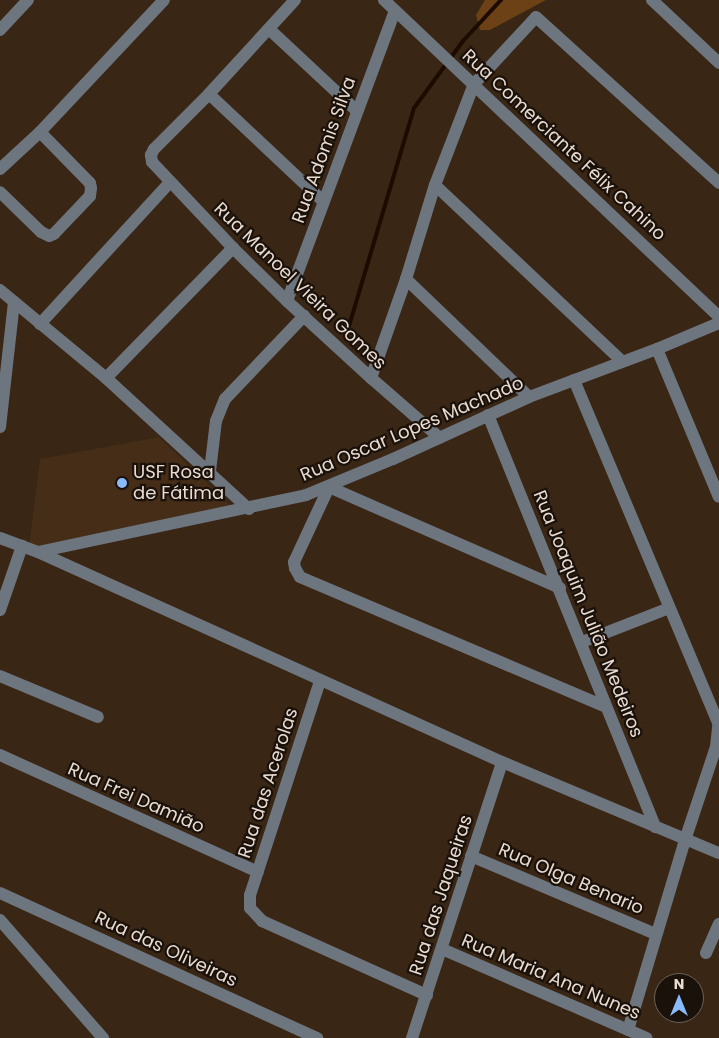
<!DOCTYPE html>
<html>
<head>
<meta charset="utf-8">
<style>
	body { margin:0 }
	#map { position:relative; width:719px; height:1038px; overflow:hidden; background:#392615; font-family:Poppins,sans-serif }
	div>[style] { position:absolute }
	.built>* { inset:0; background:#452d17 }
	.green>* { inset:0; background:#6c4116 }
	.stream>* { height:4px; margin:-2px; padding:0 2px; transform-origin:2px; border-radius:2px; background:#1d0b00 }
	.minor>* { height:12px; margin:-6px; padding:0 6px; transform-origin:6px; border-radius:6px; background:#6d757f }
	.dots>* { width:14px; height:14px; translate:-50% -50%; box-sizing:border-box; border:2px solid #1a110a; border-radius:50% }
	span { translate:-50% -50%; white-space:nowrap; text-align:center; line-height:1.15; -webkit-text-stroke:4.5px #1a110a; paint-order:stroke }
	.street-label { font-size:18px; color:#e8dbd1 }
	.poi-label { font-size:18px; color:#e8dbd1 }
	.left { translate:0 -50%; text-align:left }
	.north { position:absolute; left:654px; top:973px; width:50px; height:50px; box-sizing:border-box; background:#1a110a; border:1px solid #6c625a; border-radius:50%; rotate:0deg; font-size:14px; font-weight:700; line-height:20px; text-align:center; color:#e8dbd1 }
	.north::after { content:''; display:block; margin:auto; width:18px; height:22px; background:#89bafc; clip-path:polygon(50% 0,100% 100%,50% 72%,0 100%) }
</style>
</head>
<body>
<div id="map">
	<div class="built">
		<i style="clip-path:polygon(159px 437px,231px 506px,29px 548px,40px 459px)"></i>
	</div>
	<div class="green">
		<i style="clip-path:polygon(485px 0,546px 0,490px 30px,480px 30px,476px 15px)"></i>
	</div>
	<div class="stream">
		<i style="left:349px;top:326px;width:227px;rotate:-73.4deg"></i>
		<i style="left:414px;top:108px;width:83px;rotate:-53.8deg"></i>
		<i style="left:463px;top:41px;width:56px;rotate:-47.2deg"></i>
	</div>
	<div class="minor">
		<i style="left:295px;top:0;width:127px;rotate:132.5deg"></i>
		<i style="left:209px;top:94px;width:78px;rotate:135deg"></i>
		<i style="left:154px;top:149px;width:7px;rotate:117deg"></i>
		<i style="left:151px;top:155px;width:7px;rotate:82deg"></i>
		<i style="left:152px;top:162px;width:118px;rotate:46.7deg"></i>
		<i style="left:233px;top:248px;width:76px;rotate:44.5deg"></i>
		<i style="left:287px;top:301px;width:114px;rotate:42.5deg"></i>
		<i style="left:371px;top:378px;width:91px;rotate:41deg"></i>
		<i style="left:384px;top:0;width:461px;rotate:43.4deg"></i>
		<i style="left:652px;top:0;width:92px;rotate:43.2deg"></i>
		<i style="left:269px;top:29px;width:120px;rotate:43deg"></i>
		<i style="left:0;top:30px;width:41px;rotate:-47deg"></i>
		<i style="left:209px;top:94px;width:156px;rotate:43.2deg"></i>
		<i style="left:40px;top:132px;width:181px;rotate:-46.8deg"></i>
		<i style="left:0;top:169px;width:54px;rotate:-42.8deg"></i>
		<i style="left:40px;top:132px;width:71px;rotate:45.6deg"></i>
		<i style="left:90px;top:183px;width:5px;rotate:79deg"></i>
		<i style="left:91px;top:188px;width:8px;rotate:97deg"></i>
		<i style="left:90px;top:196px;width:52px;rotate:133.5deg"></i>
		<i style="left:54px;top:234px;width:5px;rotate:158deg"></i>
		<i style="left:49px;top:236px;width:9px;rotate:-153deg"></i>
		<i style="left:41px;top:232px;width:57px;rotate:-135.7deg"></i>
		<i style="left:435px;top:185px;width:257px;rotate:43.3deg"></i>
		<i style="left:406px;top:279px;width:170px;rotate:43.8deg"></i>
		<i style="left:0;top:290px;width:138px;rotate:39.7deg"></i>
		<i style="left:106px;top:378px;width:194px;rotate:42.5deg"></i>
		<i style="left:287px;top:301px;width:309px;rotate:-69.6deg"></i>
		<i style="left:40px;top:324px;width:191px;rotate:-47.5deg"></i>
		<i style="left:657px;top:349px;width:160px;rotate:67.3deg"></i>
		<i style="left:106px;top:378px;width:182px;rotate:-45.7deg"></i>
		<i style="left:371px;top:378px;width:105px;rotate:-70.5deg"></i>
		<i style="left:406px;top:279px;width:98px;rotate:-72.9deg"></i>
		<i style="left:435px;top:185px;width:108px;rotate:-68.9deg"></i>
		<i style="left:474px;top:84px;width:91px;rotate:-47.2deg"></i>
		<i style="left:536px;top:17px;width:247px;rotate:42.2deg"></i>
		<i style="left:574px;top:380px;width:372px;rotate:67.2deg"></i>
		<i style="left:488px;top:415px;width:445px;rotate:67.9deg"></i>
		<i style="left:0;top:427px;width:126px;rotate:-83.6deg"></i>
		<i style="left:210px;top:471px;width:50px;rotate:-83.2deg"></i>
		<i style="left:216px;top:421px;width:24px;rotate:-68deg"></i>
		<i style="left:225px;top:399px;width:115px;rotate:-46.4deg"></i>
		<i style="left:0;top:538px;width:40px;rotate:20.2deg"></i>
		<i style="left:38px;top:552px;width:274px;rotate:-12deg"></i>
		<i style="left:306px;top:495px;width:94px;rotate:-22.5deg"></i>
		<i style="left:393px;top:459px;width:149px;rotate:-24.5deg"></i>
		<i style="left:529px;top:397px;width:137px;rotate:-20.6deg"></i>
		<i style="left:657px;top:349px;width:67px;rotate:-22.8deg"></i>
		<i style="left:38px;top:552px;width:509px;rotate:24.35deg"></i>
		<i style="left:502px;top:762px;width:235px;rotate:22.8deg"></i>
		<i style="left:560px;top:588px;width:252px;rotate:-156.4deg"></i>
		<i style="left:329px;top:487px;width:83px;rotate:115deg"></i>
		<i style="left:294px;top:562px;width:6px;rotate:81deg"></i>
		<i style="left:295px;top:568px;width:10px;rotate:61deg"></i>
		<i style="left:300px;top:577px;width:332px;rotate:23deg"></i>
		<i style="left:0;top:610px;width:68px;rotate:-71deg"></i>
		<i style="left:582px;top:642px;width:93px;rotate:-21.3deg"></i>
		<i style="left:0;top:676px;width:106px;rotate:22.7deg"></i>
		<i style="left:320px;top:681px;width:225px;rotate:108.1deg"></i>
		<i style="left:250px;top:895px;width:13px;rotate:90deg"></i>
		<i style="left:250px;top:908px;width:18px;rotate:47deg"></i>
		<i style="left:262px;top:921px;width:181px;rotate:24.2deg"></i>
		<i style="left:0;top:755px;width:283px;rotate:24.4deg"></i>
		<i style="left:471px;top:856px;width:201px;rotate:22.9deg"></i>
		<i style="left:0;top:893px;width:349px;rotate:24.6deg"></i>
		<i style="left:0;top:920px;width:157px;rotate:48.9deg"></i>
		<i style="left:442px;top:949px;width:223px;rotate:23.5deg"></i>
		<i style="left:706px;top:953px;width:32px;rotate:-66deg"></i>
		<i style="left:628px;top:1030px;width:198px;rotate:-73.3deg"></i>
		<i style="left:685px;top:840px;width:98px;rotate:-71.6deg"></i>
		<i style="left:716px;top:747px;width:29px;rotate:-84deg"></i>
		<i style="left:412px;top:1038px;width:290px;rotate:-71.9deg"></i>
	</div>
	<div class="dots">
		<i style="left:122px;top:483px;background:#89bafc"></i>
	</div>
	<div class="street-label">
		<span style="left:564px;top:145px;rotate:43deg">Rua Comerciante Félix Cahino</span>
		<span style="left:324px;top:150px;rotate:-70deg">Rua Adomis Silva</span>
		<span style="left:300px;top:286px;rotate:44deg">Rua Manoel Vieira Gomes</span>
		<span style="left:412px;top:429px;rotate:-23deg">Rua Oscar Lopes Machado</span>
		<span style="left:588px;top:614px;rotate:68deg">Rua Joaquim Julião Medeiros</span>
		<span style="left:268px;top:783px;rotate:-72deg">Rua das Acerolas</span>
		<span style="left:136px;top:798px;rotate:24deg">Rua Frei Damião</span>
		<span style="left:571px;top:879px;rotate:23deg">Rua Olga Benario</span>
		<span style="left:441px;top:895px;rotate:-72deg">Rua das Jaqueiras</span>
		<span style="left:166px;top:949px;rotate:25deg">Rua das Oliveiras</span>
		<span style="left:551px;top:977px;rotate:23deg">Rua Maria Ana Nunes</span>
	</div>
	<div class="poi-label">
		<span class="left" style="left:133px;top:483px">USF Rosa<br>de Fátima</span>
	</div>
	<div class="north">N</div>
</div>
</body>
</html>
